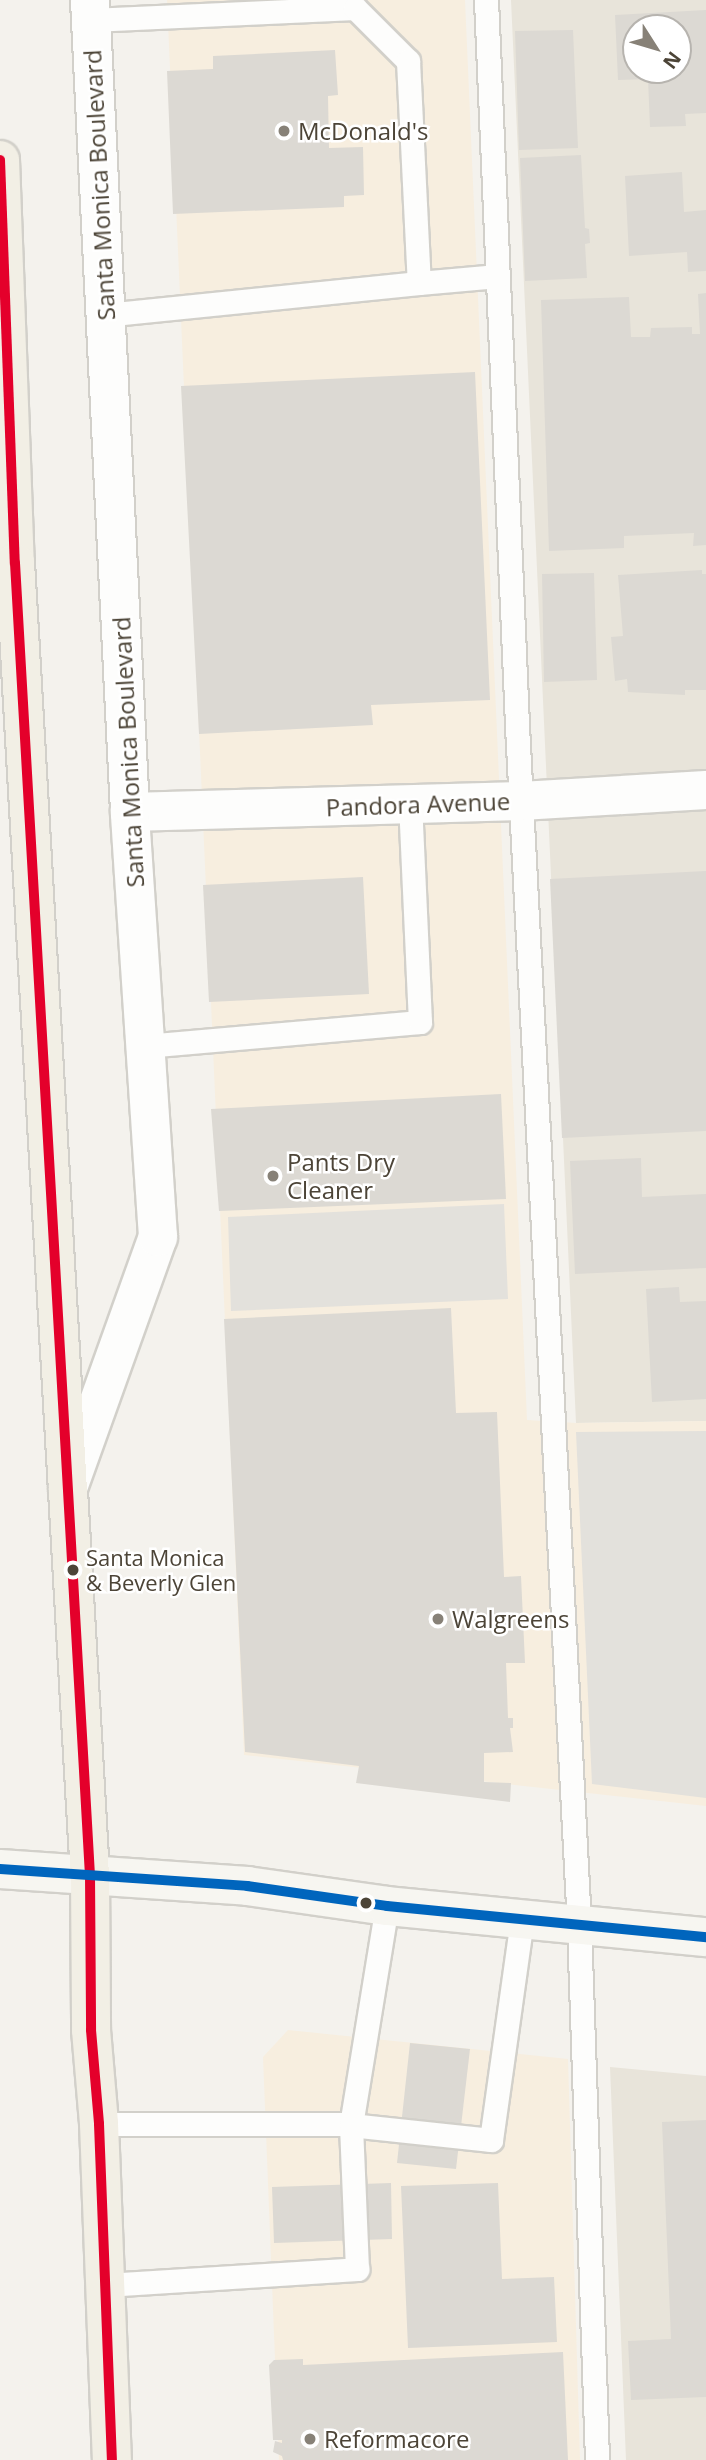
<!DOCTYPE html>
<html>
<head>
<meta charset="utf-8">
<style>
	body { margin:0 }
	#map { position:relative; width:706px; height:2460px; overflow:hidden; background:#f4f2ed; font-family:"Open Sans",sans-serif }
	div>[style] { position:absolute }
	.residential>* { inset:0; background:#e8e4da }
	.commercial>* { inset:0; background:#f7eedf }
	.parking>* { inset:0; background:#e3e1dc }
	.building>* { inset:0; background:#dcd9d3 }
	.roads { filter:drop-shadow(2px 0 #d2d0ca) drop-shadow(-2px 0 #d2d0ca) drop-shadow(0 2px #d2d0ca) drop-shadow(0 -2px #d2d0ca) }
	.lane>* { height:23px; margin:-11.5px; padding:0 11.5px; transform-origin:11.5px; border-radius:11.5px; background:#fdfdfc }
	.street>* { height:38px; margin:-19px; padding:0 19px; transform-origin:19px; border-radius:19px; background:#fdfdfc }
	.secondary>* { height:38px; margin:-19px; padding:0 19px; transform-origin:19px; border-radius:19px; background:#f7f6f1 }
	.primary>* { height:38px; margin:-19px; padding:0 19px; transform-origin:19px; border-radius:19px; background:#f2efe5 }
	.bus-1>* { height:10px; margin:-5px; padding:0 5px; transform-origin:5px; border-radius:5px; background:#e4002b }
	.bus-2>* { height:10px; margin:-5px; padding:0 5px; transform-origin:5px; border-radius:5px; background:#0065bd }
	.dots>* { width:19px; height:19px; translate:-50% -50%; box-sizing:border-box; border:4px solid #fff; border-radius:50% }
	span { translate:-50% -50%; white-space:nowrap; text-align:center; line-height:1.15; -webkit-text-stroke:5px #fff; paint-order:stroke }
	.bus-label { font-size:22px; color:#4c4437 }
	.left { translate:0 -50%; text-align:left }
	.poi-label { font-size:24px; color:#4c4437 }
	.street-label { font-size:24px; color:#4c4437 }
	.north { position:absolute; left:622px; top:14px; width:70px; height:70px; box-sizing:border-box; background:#fff; border:2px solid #b7b4af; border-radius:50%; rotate:127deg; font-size:19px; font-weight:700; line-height:28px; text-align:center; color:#4c4437 }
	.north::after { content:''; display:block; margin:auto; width:24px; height:32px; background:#878177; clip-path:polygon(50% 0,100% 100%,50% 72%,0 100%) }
</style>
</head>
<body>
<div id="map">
	<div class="residential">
		<i style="clip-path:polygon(evenodd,511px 0,706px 0,706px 1421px,576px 1423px,511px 0,636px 28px,678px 28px,678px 70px,636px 70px,636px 28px)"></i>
		<i style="clip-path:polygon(610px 2067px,706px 2076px,706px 2460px,626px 2460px)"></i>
	</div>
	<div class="commercial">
		<i style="clip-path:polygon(167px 0,465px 0,527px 1420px,576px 1423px,706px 1421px,706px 1806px,244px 1755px)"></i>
		<i style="clip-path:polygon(288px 2030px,568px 2059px,580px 2460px,279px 2460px,263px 2057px)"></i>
	</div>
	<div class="parking">
		<i style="clip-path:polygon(504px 1204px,508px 1299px,231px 1311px,228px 1217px)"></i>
		<i style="clip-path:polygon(706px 1431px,706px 1798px,592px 1784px,576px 1432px)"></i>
	</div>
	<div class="building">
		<i style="clip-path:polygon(evenodd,706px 10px,706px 113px,685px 114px,686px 126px,650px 127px,648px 79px,618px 80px,615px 15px,706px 10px,636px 28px,678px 28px,678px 70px,636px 70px,636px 28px)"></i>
		<i style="clip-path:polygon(573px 30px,578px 148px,519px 150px,515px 31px)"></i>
		<i style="clip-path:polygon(335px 50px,338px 95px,328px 96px,329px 148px,363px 147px,364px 195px,344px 196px,344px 207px,173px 214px,167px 71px,213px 69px,213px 56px)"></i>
		<i style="clip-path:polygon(581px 155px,585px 228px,589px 229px,590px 243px,585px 244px,587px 278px,525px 281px,520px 158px)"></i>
		<i style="clip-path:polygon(682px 172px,684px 212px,706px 210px,706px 271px,688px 272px,687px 252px,629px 256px,625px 176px)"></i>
		<i style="clip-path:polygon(706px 293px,706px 545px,693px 546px,694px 533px,624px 536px,624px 548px,549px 551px,541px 300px,629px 297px,631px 337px,650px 337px,651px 328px,692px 327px,692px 334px,700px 334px,698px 294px)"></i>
		<i style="clip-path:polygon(475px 372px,490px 700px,371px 705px,373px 725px,199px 734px,181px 386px)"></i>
		<i style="clip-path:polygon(702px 570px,702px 574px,706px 574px,706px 690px,685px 690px,685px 695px,628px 692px,627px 679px,615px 681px,611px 637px,623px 636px,618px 575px)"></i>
		<i style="clip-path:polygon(594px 573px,597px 680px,544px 682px,542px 574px)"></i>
		<i style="clip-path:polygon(706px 871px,706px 1131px,562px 1138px,550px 879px)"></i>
		<i style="clip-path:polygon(363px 877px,369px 994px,209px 1002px,203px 885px)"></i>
		<i style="clip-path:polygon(501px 1094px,506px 1199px,219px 1211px,211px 1109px)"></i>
		<i style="clip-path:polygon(641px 1158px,642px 1197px,706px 1194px,706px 1268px,575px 1274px,570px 1161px)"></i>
		<i style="clip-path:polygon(679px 1287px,680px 1302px,706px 1301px,706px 1399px,652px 1402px,646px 1289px)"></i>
		<i style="clip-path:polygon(451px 1308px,456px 1413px,497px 1412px,504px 1577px,521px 1576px,525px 1663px,506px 1663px,508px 1718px,513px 1718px,513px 1728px,510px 1728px,513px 1752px,484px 1753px,484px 1782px,511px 1783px,510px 1802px,356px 1783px,359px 1766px,245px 1752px,224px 1319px)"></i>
		<i style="clip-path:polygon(410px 2043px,470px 2049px,456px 2169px,397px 2163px)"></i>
		<i style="clip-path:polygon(706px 2120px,706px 2397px,631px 2400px,628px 2341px,671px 2339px,662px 2122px)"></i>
		<i style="clip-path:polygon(391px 2183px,392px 2239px,274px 2243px,272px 2187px)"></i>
		<i style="clip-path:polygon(498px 2183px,502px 2279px,554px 2277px,557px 2342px,408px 2348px,401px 2186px)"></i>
		<i style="clip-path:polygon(563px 2352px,568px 2460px,283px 2460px,282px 2456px,273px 2452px,275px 2441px,282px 2443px,282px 2440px,273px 2440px,269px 2365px,274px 2360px,303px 2359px,303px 2365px)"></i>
	</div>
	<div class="roads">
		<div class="lane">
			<i style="left:486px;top:0;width:727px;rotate:87.55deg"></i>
			<i style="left:517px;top:726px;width:1201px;rotate:87.04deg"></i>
			<i style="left:579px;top:1925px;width:535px;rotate:88.07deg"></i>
			<i style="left:91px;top:20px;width:264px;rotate:-2.6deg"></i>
			<i style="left:355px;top:8px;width:75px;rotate:45deg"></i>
			<i style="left:408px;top:61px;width:222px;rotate:87.2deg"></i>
			<i style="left:419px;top:283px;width:315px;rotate:174.2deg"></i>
			<i style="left:419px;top:283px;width:79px;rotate:-5.1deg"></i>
			<i style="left:145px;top:1046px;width:276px;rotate:-5deg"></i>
			<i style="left:420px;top:1022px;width:218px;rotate:-92.6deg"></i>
			<i style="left:99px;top:2124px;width:242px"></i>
			<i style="left:341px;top:2124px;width:151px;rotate:6.1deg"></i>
			<i style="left:491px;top:2140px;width:222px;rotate:-82deg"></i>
			<i style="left:105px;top:2285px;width:253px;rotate:-3.6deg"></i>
			<i style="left:357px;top:2269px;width:144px;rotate:-92.4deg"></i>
			<i style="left:351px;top:2125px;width:222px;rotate:-80.7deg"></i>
		</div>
		<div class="street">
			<i style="left:130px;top:812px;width:391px;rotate:-1.6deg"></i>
			<i style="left:521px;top:801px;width:185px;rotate:-3.4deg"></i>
			<i style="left:68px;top:1488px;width:267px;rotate:-70.3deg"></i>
			<i style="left:158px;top:1237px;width:426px;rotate:-93.8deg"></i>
			<i style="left:130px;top:812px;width:813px;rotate:-92.82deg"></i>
		</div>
		<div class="secondary">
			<i style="left:0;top:1869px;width:248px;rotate:3.9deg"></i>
			<i style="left:247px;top:1886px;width:141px;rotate:8.1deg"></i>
			<i style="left:387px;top:1906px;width:321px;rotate:5.6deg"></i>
		</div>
		<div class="primary">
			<i style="left:0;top:160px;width:403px;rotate:87.9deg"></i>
			<i style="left:15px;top:563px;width:1314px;rotate:86.73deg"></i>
			<i style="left:90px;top:1875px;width:155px;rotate:89.6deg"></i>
			<i style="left:91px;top:2030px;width:94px;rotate:85.1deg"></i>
			<i style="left:99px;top:2124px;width:336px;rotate:87.8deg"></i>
		</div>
	</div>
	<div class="bus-1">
		<i style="left:0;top:160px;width:403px;rotate:87.9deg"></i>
		<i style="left:15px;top:563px;width:1314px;rotate:86.73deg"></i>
		<i style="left:90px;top:1875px;width:155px;rotate:89.6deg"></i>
		<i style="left:91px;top:2030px;width:94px;rotate:85.1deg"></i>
		<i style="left:99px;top:2124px;width:336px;rotate:87.8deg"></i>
	</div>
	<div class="bus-2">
		<i style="left:0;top:1869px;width:248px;rotate:3.9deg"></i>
		<i style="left:247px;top:1886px;width:141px;rotate:8.1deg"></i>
		<i style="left:387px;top:1906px;width:321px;rotate:5.6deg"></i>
	</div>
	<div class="dots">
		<i style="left:284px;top:131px;background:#878177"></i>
		<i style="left:273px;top:1176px;background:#878177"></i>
		<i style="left:73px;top:1570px;background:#4c4437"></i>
		<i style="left:438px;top:1619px;background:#878177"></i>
		<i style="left:366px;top:1903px;background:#4c4437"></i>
		<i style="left:310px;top:2439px;background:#878177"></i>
	</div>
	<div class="bus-label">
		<span class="left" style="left:86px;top:1570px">Santa Monica<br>&amp; Beverly Glen</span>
	</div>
	<div class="poi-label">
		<span class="left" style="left:298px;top:131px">McDonald's</span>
		<span class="left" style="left:287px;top:1176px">Pants Dry<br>Cleaner</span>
		<span class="left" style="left:452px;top:1619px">Walgreens</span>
		<span class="left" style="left:324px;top:2439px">Reformacore</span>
	</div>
	<div class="street-label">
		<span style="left:99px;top:185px;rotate:-93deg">Santa Monica Boulevard</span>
		<span style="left:128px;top:752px;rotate:-93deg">Santa Monica Boulevard</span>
		<span style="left:418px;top:804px;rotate:-2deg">Pandora Avenue</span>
	</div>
	<div class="north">N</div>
</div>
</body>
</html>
